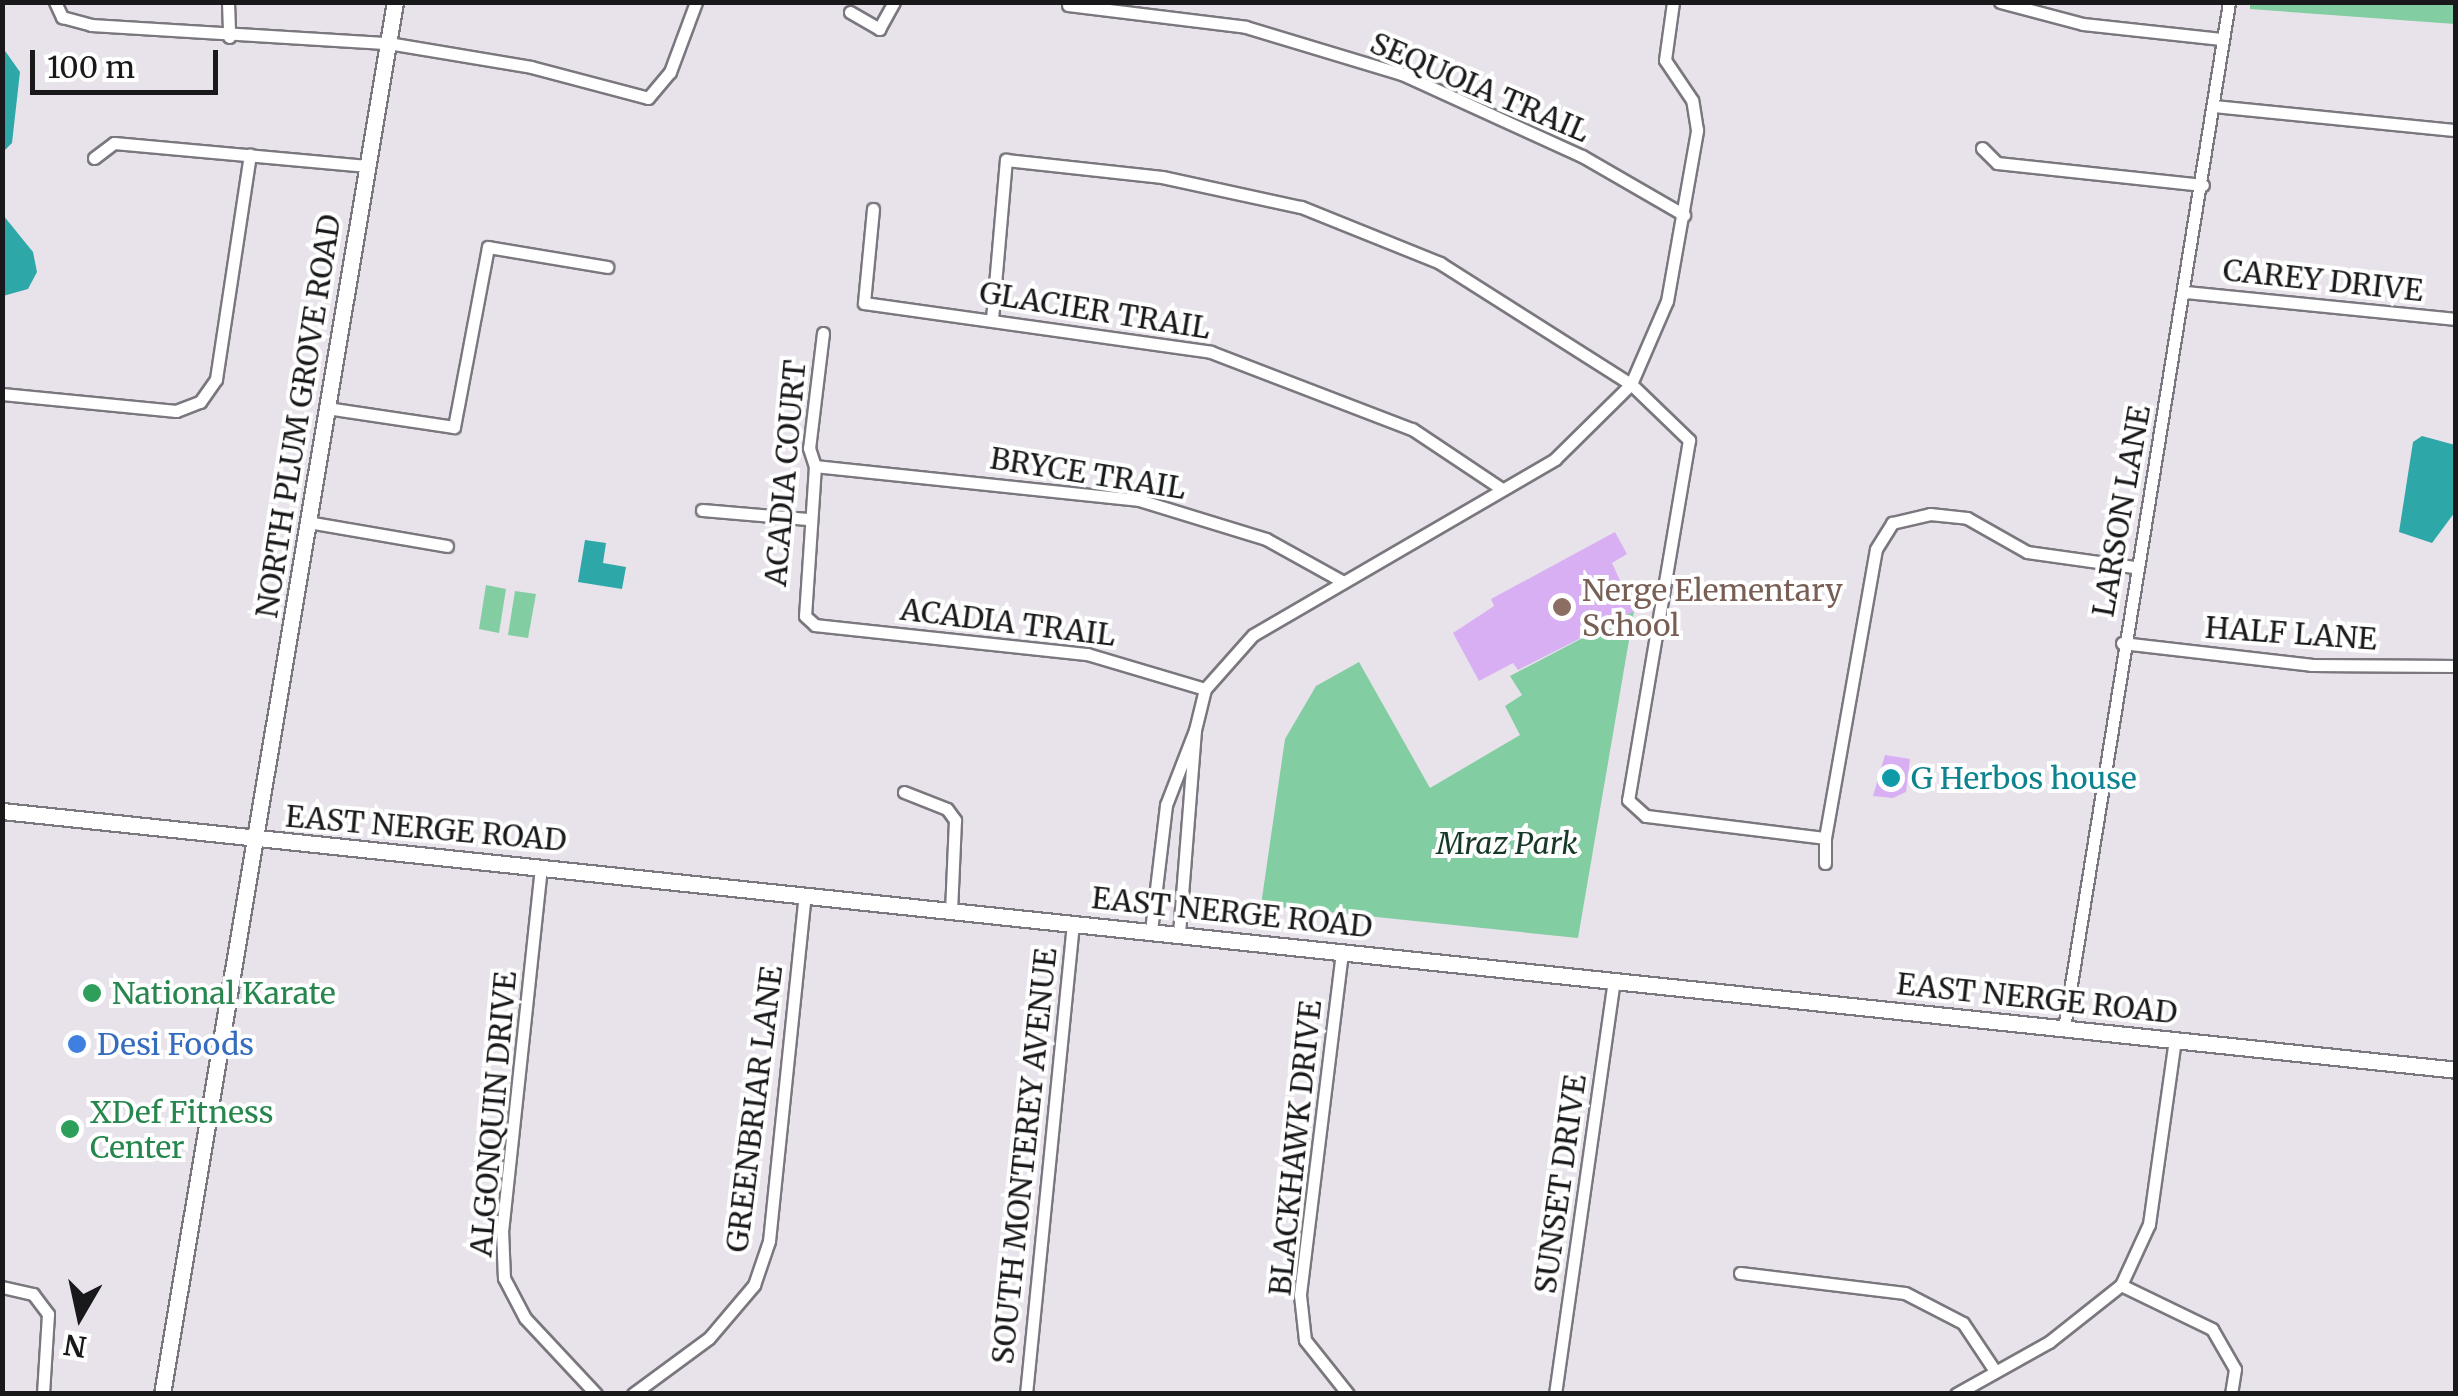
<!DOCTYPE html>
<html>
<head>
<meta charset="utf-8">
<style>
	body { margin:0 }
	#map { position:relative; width:2458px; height:1396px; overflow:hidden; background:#e8e3eb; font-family:Merriweather,serif }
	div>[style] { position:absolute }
	.green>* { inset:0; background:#82cda1 }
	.water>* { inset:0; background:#2ea7a9 }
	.building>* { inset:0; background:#d8aff3 }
	.roads { filter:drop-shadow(2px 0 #7b777e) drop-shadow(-2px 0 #7b777e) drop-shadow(0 2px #7b777e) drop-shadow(0 -2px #7b777e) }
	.street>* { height:11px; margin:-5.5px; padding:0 5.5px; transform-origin:5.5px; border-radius:5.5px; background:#fff }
	.secondary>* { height:15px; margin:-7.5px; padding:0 7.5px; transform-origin:7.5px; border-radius:7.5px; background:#fff }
	.dots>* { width:28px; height:28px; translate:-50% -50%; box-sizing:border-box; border:5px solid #fff; border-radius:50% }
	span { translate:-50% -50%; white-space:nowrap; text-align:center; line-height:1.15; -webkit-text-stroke:8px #fff; paint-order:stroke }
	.street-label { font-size:30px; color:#19181a }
	.education-label { font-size:30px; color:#785e54 }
	.left { translate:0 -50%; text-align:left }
	.culture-label { font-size:30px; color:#0d838f }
	.park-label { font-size:30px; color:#163826; font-style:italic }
	.leisure-label { font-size:30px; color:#27864d }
	.shop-label { font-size:30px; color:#366cbe }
	.frame { position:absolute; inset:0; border:5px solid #19181a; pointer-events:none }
	.north { position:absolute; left:30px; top:1266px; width:100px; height:100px; -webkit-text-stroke:8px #fff; paint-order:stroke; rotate:189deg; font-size:28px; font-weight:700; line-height:40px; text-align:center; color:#19181a }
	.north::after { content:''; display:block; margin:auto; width:35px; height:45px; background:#19181a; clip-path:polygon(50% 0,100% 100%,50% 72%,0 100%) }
	.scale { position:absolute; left:30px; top:50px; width:188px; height:45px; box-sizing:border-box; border:5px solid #19181a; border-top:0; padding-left:12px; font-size:30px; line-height:35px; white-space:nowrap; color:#19181a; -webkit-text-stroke:8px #fff; paint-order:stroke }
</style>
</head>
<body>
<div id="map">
	<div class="green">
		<i style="clip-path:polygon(2250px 3px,2455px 3px,2455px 24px,2250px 9px)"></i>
		<i style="clip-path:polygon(486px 585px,506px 589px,499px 633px,479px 629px)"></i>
		<i style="clip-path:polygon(515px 591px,536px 594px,528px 638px,508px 635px)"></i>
		<i style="clip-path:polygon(1634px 611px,1578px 938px,1261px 905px,1285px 739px,1316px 686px,1359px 662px,1430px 788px,1520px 735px,1505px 706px,1522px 695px,1510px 676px)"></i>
	</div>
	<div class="water">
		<i style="clip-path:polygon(3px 48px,20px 72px,12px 143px,3px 152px)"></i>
		<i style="clip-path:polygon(3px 215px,33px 252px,37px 272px,28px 289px,3px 296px)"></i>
		<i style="clip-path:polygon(2422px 436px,2455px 445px,2455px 512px,2432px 543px,2399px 532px,2413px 442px)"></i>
		<i style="clip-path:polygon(585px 540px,606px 543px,603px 563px,626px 567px,622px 589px,578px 582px)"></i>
	</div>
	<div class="building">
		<i style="clip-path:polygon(1615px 532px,1627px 554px,1612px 563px,1634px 611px,1518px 670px,1513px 663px,1479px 681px,1453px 633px,1494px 606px,1491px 599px)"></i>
		<i style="clip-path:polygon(1885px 755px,1910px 759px,1906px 792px,1893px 798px,1873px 796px)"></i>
	</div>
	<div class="roads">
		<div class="street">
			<i style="left:55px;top:2px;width:17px;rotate:65deg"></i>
			<i style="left:62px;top:17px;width:30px;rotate:15deg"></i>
			<i style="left:91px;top:25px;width:298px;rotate:3.5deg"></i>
			<i style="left:388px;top:43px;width:145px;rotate:9.5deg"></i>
			<i style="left:531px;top:67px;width:121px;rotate:14.8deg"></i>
			<i style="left:648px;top:98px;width:34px;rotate:-50deg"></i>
			<i style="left:670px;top:72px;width:75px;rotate:-69.6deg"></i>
			<i style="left:228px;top:2px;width:35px;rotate:88deg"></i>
			<i style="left:2000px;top:2px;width:86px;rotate:14.8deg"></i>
			<i style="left:2083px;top:24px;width:139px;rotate:6.2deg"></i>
			<i style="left:1068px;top:5px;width:179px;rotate:7deg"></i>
			<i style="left:1246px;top:27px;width:163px;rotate:16.8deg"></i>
			<i style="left:1402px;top:74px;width:198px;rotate:24.5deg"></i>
			<i style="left:1582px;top:156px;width:118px;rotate:30deg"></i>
			<i style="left:850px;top:12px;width:34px;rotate:30deg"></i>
			<i style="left:879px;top:29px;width:31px;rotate:-61deg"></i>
			<i style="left:2214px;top:106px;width:243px;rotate:5.7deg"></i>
			<i style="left:1982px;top:148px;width:21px;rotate:45deg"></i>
			<i style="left:1997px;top:163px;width:207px;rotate:6.1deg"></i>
			<i style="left:94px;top:158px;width:25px;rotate:-37deg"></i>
			<i style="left:114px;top:143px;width:254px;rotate:5.2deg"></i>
			<i style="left:873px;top:209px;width:94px;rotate:95.5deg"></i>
			<i style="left:864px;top:303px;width:350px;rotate:8deg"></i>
			<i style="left:1211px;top:352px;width:215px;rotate:21deg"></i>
			<i style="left:1412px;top:429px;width:108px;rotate:33.7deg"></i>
			<i style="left:2186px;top:292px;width:271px;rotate:5.7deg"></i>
			<i style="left:992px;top:319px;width:160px;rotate:-85deg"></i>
			<i style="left:1006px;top:160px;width:157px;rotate:6.2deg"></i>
			<i style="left:1162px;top:177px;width:142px;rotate:12.2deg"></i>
			<i style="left:1301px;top:207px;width:150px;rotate:21.9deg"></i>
			<i style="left:1440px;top:263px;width:226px;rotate:32.4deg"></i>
			<i style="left:1631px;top:384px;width:81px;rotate:44deg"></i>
			<i style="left:1689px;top:440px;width:365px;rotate:99.6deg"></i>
			<i style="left:1628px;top:800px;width:24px;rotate:42deg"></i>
			<i style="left:1646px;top:816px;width:180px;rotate:7deg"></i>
			<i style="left:1825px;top:838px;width:293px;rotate:-80deg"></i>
			<i style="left:1876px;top:549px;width:31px;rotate:-58deg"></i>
			<i style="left:1892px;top:523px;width:39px;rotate:-13deg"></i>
			<i style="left:1930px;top:514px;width:37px;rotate:6deg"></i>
			<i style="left:1967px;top:518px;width:69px;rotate:29.5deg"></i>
			<i style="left:2027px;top:552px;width:108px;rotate:8deg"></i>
			<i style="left:823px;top:333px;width:116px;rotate:96.9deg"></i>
			<i style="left:809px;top:448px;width:19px;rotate:72deg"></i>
			<i style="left:815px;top:466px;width:150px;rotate:93.8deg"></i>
			<i style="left:805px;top:616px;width:13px;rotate:42deg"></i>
			<i style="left:815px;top:625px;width:274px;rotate:6.1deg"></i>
			<i style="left:1087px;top:654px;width:123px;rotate:16.5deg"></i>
			<i style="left:2px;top:394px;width:175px;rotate:5.6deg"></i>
			<i style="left:176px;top:411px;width:26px;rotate:-21deg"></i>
			<i style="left:200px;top:402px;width:28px;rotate:-55deg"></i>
			<i style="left:216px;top:379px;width:227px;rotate:-81.4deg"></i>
			<i style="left:327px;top:408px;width:128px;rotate:8.5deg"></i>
			<i style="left:454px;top:427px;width:183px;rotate:-79.3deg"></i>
			<i style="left:488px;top:247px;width:121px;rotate:9.5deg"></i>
			<i style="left:815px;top:466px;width:326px;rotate:6deg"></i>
			<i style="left:1139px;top:500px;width:133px;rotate:17.1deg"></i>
			<i style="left:1266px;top:539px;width:85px;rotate:29deg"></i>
			<i style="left:702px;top:510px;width:106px;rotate:4.9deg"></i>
			<i style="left:308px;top:522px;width:141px;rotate:9.8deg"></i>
			<i style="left:2122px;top:643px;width:190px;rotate:6.6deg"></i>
			<i style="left:2311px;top:665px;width:145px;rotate:0.4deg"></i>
			<i style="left:1195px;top:730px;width:42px;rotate:-76.3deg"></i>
			<i style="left:1205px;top:689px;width:72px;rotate:-48.4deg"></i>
			<i style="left:1253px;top:635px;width:350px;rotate:-30.2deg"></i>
			<i style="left:1555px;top:459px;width:107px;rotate:-44.6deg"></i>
			<i style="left:1631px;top:384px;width:90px;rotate:-66.6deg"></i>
			<i style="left:1667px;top:301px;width:174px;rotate:-80deg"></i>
			<i style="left:1697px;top:130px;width:30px;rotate:-99deg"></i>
			<i style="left:1692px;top:100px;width:48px;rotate:-124deg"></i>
			<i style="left:1665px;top:60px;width:59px;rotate:-82.1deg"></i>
			<i style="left:904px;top:792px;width:46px;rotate:21.6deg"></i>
			<i style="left:947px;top:809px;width:14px;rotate:54deg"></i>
			<i style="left:955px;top:820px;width:90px;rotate:92.5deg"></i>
			<i style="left:1825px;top:838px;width:25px;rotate:90deg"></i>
			<i style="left:541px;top:867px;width:364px;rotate:96.1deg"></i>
			<i style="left:502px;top:1229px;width:49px;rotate:87.7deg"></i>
			<i style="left:504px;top:1278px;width:45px;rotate:62.3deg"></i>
			<i style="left:525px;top:1318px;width:104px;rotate:46.9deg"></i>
			<i style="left:1151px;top:931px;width:127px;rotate:-83.2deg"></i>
			<i style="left:1166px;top:805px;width:80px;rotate:-68.9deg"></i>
			<i style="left:1195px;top:730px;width:205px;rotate:94.5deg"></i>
			<i style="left:1342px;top:952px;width:346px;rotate:97deg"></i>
			<i style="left:1300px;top:1295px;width:45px;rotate:83.7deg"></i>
			<i style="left:1305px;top:1340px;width:69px;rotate:51.5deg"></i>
			<i style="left:2064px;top:1028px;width:1039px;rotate:-80.86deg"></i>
			<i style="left:1740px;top:1273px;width:166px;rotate:6.9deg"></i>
			<i style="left:1905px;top:1293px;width:65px;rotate:27.3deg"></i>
			<i style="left:1963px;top:1323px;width:54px;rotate:56.3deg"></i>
			<i style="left:2121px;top:1285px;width:101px;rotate:25.8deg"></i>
			<i style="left:2212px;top:1329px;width:46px;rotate:60.1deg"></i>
			<i style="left:2235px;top:1369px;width:25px;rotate:99deg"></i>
			<i style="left:2px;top:1287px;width:32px;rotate:13deg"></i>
			<i style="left:33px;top:1294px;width:25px;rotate:53deg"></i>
			<i style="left:48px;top:1314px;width:80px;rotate:93.6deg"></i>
			<i style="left:633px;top:1394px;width:94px;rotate:-36.4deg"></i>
			<i style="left:709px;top:1338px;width:70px;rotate:-49.7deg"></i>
			<i style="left:754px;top:1285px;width:46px;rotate:-71.2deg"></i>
			<i style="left:769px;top:1241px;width:348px;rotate:-84.1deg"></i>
			<i style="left:1026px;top:1394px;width:473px;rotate:-84.3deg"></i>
			<i style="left:1555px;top:1394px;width:417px;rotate:-81.9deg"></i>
			<i style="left:1956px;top:1394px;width:107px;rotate:-29.2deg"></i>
			<i style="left:2049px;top:1342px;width:92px;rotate:-38.4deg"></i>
			<i style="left:2121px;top:1285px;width:67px;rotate:-65.3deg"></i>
			<i style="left:2149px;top:1224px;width:186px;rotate:-82deg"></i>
		</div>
		<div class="secondary">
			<i style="left:2px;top:811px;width:2468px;rotate:6.02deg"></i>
			<i style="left:162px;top:1394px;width:1411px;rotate:-80.5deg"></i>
		</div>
	</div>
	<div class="dots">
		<i style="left:1562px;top:607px;background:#8d6e63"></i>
		<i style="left:1891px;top:778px;background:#0f9aa8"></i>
		<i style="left:92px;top:993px;background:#2e9e5b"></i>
		<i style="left:77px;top:1044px;background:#3f7fe0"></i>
		<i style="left:70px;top:1129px;background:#2e9e5b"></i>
	</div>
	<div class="street-label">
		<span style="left:1480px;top:87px;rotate:23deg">SEQUOIA TRAIL</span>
		<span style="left:2323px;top:280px;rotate:6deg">CAREY DRIVE</span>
		<span style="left:1095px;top:310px;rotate:9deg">GLACIER TRAIL</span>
		<span style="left:298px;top:416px;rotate:-81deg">NORTH PLUM GROVE ROAD</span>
		<span style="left:785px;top:473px;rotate:-85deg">ACADIA COURT</span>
		<span style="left:1088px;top:473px;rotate:9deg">BRYCE TRAIL</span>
		<span style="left:2121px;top:511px;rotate:-80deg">LARSON LANE</span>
		<span style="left:1008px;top:622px;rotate:7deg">ACADIA TRAIL</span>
		<span style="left:2291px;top:633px;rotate:4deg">HALF LANE</span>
		<span style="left:426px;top:828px;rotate:5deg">EAST NERGE ROAD</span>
		<span style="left:1232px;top:912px;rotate:6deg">EAST NERGE ROAD</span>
		<span style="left:2037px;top:998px;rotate:6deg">EAST NERGE ROAD</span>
		<span style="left:754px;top:1109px;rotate:-83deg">GREENBRIAR LANE</span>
		<span style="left:493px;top:1114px;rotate:-85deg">ALGONQUIN DRIVE</span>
		<span style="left:1295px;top:1148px;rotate:-84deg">BLACKHAWK DRIVE</span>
		<span style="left:1024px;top:1156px;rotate:-84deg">SOUTH MONTEREY AVENUE</span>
		<span style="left:1560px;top:1184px;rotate:-82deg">SUNSET DRIVE</span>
	</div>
	<div class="education-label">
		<span class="left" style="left:1582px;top:607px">Nerge Elementary<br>School</span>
	</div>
	<div class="culture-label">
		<span class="left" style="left:1911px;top:778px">G Herbos house</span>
	</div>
	<div class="park-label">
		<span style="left:1507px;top:843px">Mraz Park</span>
	</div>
	<div class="leisure-label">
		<span class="left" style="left:112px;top:993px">National Karate</span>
		<span class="left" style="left:90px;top:1129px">XDef Fitness<br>Center</span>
	</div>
	<div class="shop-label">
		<span class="left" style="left:97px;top:1044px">Desi Foods</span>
	</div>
	<div class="frame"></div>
	<div class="north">N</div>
	<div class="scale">100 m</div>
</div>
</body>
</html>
